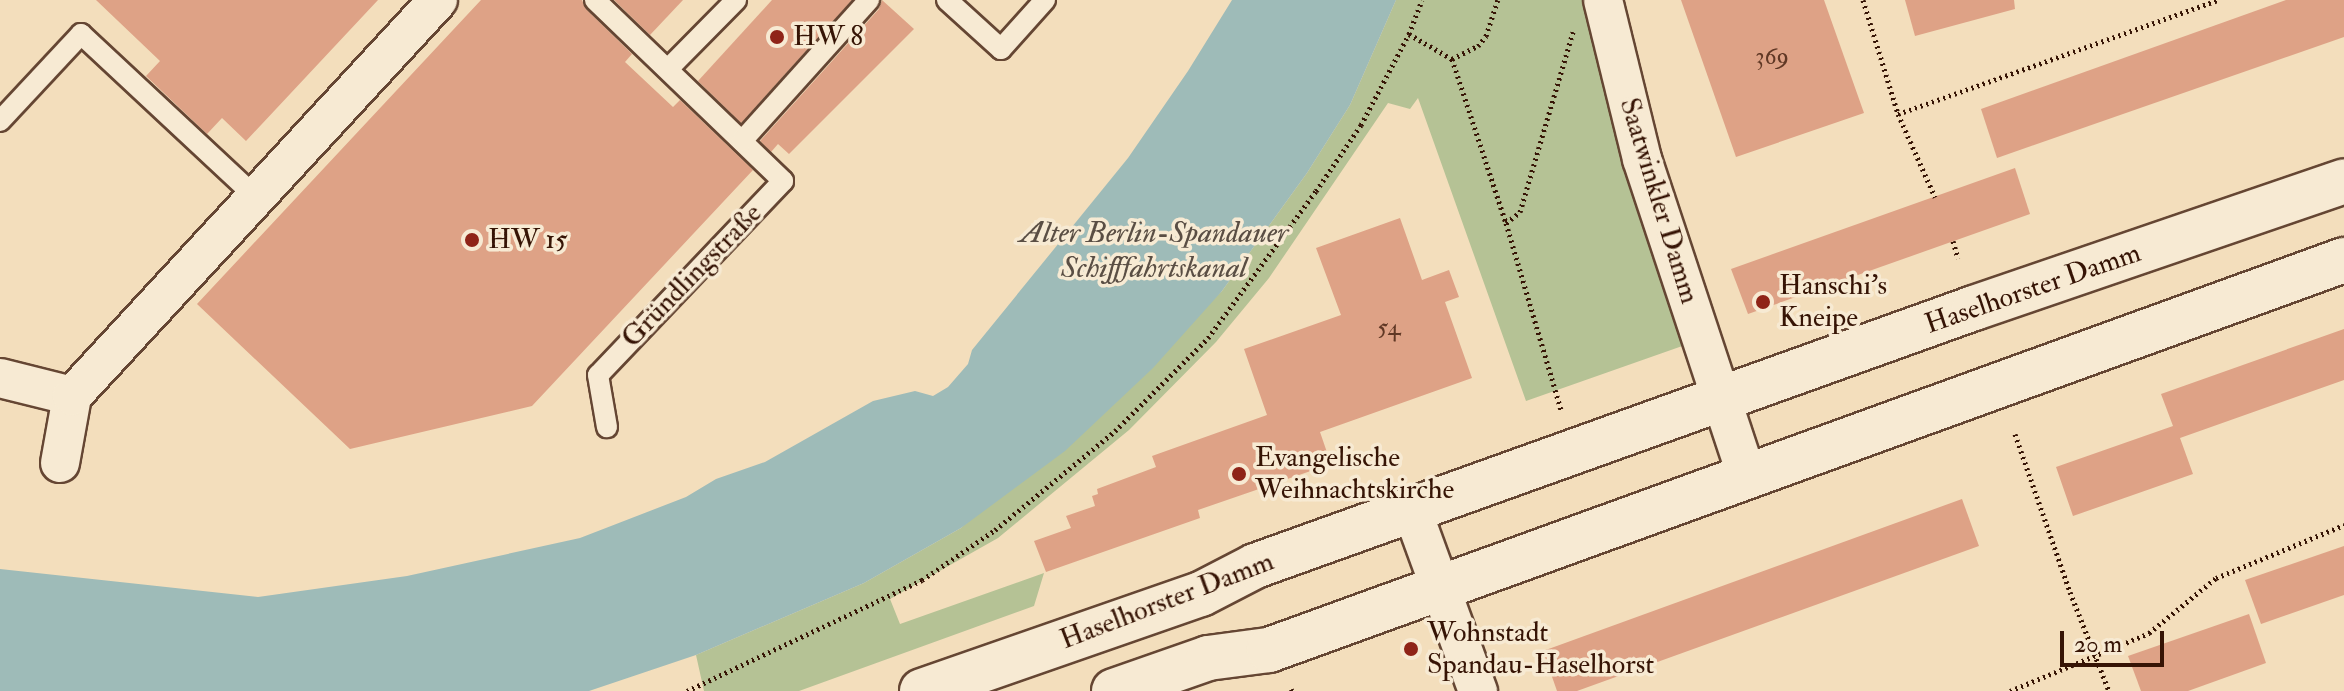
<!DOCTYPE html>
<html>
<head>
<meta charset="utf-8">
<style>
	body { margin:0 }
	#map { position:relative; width:2344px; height:691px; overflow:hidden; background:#f3debc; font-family:"IM FELL Double Pica",serif }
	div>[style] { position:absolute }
	.green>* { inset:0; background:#b5c295 }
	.water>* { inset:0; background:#9ebbb8 }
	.building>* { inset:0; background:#dea286 }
	.path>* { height:5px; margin-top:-2.5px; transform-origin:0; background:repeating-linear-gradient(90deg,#361405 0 2px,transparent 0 6px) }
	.roads { filter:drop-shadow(2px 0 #654633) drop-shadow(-2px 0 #654633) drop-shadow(0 2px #654633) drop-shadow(0 -2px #654633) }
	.lane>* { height:20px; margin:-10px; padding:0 10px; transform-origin:10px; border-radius:10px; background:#f7ead3 }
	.street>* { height:38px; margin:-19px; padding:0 19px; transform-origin:19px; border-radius:19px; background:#f7ead3 }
	.secondary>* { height:44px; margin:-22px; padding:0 22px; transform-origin:22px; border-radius:22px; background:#f7ead3 }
	.dots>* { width:22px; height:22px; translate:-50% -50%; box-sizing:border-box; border:4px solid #f7ead3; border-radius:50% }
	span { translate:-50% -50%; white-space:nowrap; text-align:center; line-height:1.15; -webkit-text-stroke:7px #f7ead3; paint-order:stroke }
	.number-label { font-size:24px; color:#603825 }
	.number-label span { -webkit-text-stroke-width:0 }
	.poi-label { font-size:28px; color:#361405 }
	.left { translate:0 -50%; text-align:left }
	.street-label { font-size:28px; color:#361405 }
	.water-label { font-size:30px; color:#5a4e44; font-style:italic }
	.scale { position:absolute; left:2060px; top:631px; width:104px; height:36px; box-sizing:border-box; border:4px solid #361405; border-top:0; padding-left:10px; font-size:24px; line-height:28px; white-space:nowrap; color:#361405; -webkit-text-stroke:6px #f7ead3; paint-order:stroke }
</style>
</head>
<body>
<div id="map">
	<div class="green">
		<i style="clip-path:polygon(1396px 0,1586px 0,1688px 344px,1526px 401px,1418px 98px,1410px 109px,1388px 103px,1269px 278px,1216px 342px,1129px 430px,998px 538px,890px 599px,900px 624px,1044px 573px,1034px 606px,799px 691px,704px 691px,696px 655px,864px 583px,961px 528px,1222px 291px,1307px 173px,1350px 105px)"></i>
	</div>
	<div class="water">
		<i style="clip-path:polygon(1232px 0,1396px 0,1350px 105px,1307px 173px,1222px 291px,1153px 368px,1065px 451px,961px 528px,864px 583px,696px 655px,589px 691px,0 691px,0 569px,258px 597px,407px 576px,580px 538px,686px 497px,716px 479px,765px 462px,873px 401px,915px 391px,933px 396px,948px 387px,968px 364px,972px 350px,1128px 158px,1188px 71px)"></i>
	</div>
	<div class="building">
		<i style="clip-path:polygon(96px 0,378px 0,246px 141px,222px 118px,207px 134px,146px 76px,160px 61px)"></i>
		<i style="clip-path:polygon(481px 0,582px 0,586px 9px,632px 54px,625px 62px,673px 107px,680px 100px,753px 170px,532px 406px,350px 449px,197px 304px)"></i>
		<i style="clip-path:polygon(614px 0,683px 0,650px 35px)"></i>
		<i style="clip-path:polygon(772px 0,852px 0,741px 123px,698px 81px)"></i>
		<i style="clip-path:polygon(882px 0,914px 29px,789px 154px,778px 144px,771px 152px,760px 141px,879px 9px)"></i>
		<i style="clip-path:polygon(1681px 0,1824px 0,1864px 113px,1736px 157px)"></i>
		<i style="clip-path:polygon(1905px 0,2014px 0,2015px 9px,1915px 36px)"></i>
		<i style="clip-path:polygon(2286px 0,2344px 0,2344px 37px,1997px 158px,1981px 109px)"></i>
		<i style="clip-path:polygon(2015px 168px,2030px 214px,1748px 314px,1731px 269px)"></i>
		<i style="clip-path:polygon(1400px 218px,1422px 280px,1449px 270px,1459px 297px,1445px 302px,1472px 378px,1320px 432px,1331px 464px,1198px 510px,1200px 518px,1046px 572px,1034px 541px,1071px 528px,1066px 516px,1095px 506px,1092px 496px,1098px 494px,1097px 489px,1156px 467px,1152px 456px,1267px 415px,1244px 349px,1341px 315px,1316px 248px)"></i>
		<i style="clip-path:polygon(2344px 329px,2344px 380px,2180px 438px,2193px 474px,2073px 516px,2056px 467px,2173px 426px,2161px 394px)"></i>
		<i style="clip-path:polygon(1962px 499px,1979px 546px,1577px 691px,1557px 691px,1543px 651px)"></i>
		<i style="clip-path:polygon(2344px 546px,2344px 595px,2261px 624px,2245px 580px)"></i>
		<i style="clip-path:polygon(2249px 614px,2266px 663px,2188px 691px,2141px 691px,2128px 656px)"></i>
	</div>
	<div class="path">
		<i style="left:1863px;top:0;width:119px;rotate:72.9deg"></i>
		<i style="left:1898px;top:114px;width:91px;rotate:66deg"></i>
		<i style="left:1409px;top:34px;width:50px;rotate:30.2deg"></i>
		<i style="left:1452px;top:59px;width:173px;rotate:71.8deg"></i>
		<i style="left:1506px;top:223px;width:195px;rotate:73.6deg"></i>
		<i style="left:1452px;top:59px;width:29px;rotate:-27deg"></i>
		<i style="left:1478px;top:46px;width:13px;rotate:-51deg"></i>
		<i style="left:1486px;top:36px;width:38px;rotate:-72deg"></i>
		<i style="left:1898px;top:114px;width:340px;rotate:-19.6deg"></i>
		<i style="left:1506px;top:223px;width:18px;rotate:-38deg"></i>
		<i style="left:1520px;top:212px;width:188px;rotate:-73.6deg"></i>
		<i style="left:1953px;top:241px;width:18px;rotate:74deg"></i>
		<i style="left:2015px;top:434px;width:167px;rotate:70.8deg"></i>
		<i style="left:2070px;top:592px;width:106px;rotate:68.5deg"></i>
		<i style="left:1291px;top:689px;width:2px;rotate:63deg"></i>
		<i style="left:687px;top:691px;width:260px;rotate:-25.3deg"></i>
		<i style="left:922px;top:580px;width:88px;rotate:-34.4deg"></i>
		<i style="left:995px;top:530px;width:156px;rotate:-39.5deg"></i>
		<i style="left:1115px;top:431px;width:132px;rotate:-45deg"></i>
		<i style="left:1208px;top:338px;width:182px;rotate:-53.7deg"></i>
		<i style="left:1316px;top:191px;width:80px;rotate:-55.7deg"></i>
		<i style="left:1361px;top:125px;width:103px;rotate:-62.2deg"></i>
		<i style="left:1409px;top:34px;width:36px;rotate:-69deg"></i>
		<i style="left:2010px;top:691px;width:151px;rotate:-22.6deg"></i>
		<i style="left:2149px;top:633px;width:87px;rotate:-39.4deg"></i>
		<i style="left:2216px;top:578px;width:139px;rotate:-22.5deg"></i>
	</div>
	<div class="roads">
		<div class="lane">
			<i style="left:595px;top:0;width:261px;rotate:43.9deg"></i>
			<i style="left:783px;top:181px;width:268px;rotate:133.6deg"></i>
			<i style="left:598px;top:375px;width:53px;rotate:80.2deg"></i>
			<i style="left:947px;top:0;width:73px;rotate:42.2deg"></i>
			<i style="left:1001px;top:49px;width:66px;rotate:-48.1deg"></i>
			<i style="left:668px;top:69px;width:97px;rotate:-45.4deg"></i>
			<i style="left:0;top:121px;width:119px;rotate:-47deg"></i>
			<i style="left:81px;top:34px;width:239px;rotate:43deg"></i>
			<i style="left:742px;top:141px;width:190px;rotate:-48deg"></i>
		</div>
		<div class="street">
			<i style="left:1603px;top:0;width:164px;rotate:76.2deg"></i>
			<i style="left:1642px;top:159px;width:334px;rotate:71.7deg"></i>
			<i style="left:0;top:378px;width:74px;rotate:14deg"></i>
			<i style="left:60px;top:463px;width:68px;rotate:-79.8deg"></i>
			<i style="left:72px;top:396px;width:539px;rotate:-47.25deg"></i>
			<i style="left:1412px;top:510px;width:193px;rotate:70deg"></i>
		</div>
		<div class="secondary">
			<i style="left:922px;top:691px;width:295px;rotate:-19.2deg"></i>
			<i style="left:1201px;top:594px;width:61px;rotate:-27.4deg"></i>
			<i style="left:1255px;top:566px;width:764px;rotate:-19.74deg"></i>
			<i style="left:1974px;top:308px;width:391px;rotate:-18.9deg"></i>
			<i style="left:1114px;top:691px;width:100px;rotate:-19.3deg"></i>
			<i style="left:1208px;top:658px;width:62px;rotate:-7.5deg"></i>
			<i style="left:1269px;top:650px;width:1144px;rotate:-19.94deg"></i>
		</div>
	</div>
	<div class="dots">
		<i style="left:777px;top:37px;background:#8f2418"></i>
		<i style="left:472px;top:240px;background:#8f2418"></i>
		<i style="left:1763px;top:302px;background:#8f2418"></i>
		<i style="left:1239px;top:474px;background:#8f2418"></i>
		<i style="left:1411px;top:649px;background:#8f2418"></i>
	</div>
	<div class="number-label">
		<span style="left:1772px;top:57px">369</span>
		<span style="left:1389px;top:328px">54</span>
	</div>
	<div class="poi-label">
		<span class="left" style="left:793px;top:37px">HW 8</span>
		<span class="left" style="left:488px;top:240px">HW 15</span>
		<span class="left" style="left:1779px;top:302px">Hanschi's<br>Kneipe</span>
		<span class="left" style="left:1255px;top:474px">Evangelische<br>Weihnachtskirche</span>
		<span class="left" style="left:1427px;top:649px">Wohnstadt<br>Spandau-Haselhorst</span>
	</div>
	<div class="street-label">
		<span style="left:1659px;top:201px;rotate:73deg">Saatwinkler Damm</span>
		<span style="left:692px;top:276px;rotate:-46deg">Gründlingstraße</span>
		<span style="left:2033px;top:289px;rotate:-19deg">Haselhorster Damm</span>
		<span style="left:1167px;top:601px;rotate:-21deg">Haselhorster Damm</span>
	</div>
	<div class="water-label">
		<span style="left:1154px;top:250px">Alter Berlin-Spandauer<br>Schifffahrtskanal</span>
	</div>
	<div class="scale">20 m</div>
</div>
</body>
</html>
